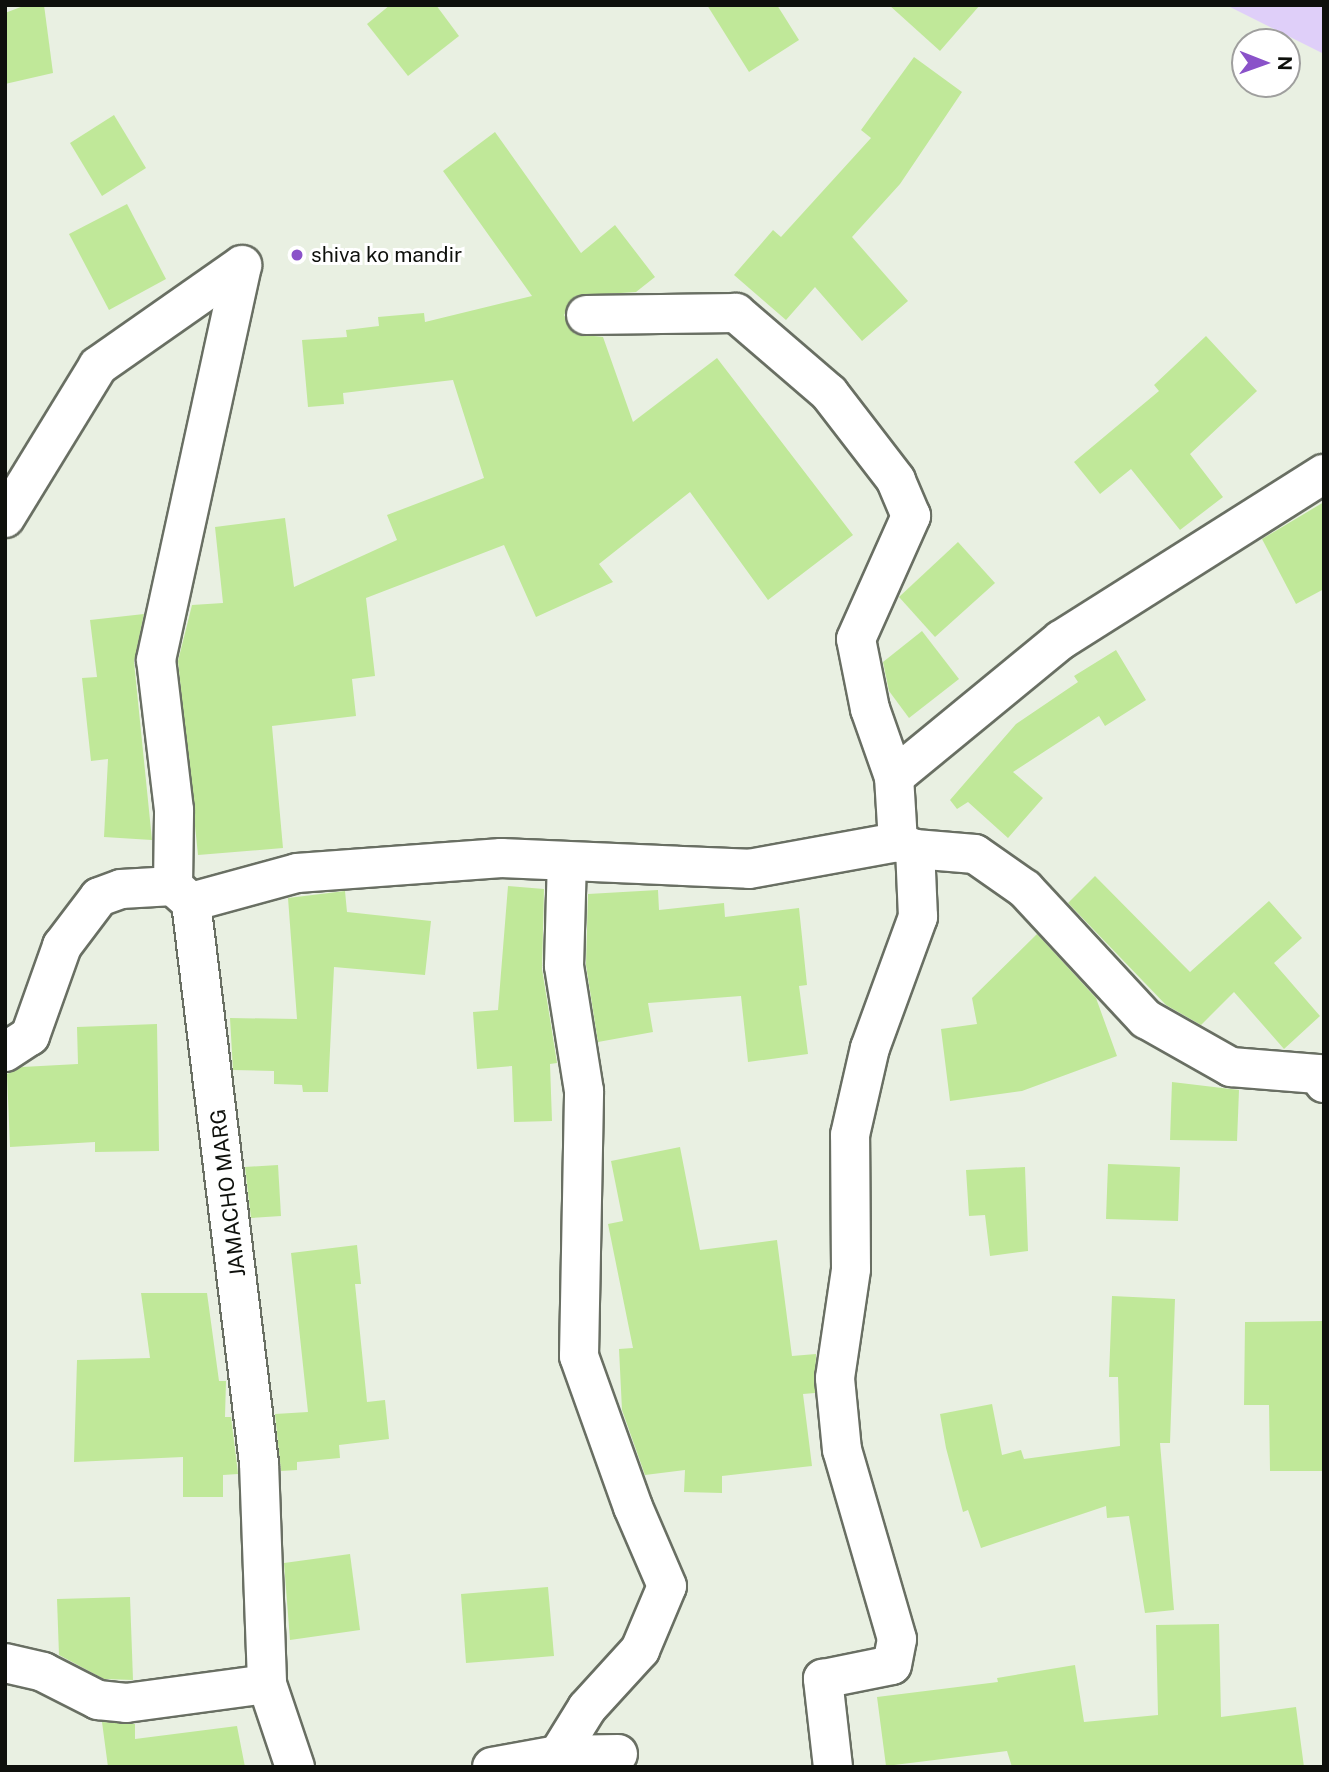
<!DOCTYPE html>
<html>
<head>
<meta charset="utf-8">
<style>
	body { margin:0 }
	#map { position:relative; width:1329px; height:1772px; overflow:hidden; background:#e9f0e2; font-family:"Public Sans",sans-serif }
	div>[style] { position:absolute }
	.green>* { inset:0; background:#dfcff9 }
	.building>* { inset:0; background:#c0e899 }
	.roads { filter:drop-shadow(2px 0 #696f63) drop-shadow(-2px 0 #696f63) drop-shadow(0 2px #696f63) drop-shadow(0 -2px #696f63) }
	.minor>* { height:38px; margin:-19px; padding:0 19px; transform-origin:19px; border-radius:19px; background:#fff }
	.tertiary>* { height:38px; margin:-19px; padding:0 19px; transform-origin:19px; border-radius:19px; background:#fff }
	.dots>* { width:19px; height:19px; translate:-50% -50%; box-sizing:border-box; border:4px solid #fff; border-radius:50% }
	span { translate:-50% -50%; white-space:nowrap; text-align:center; line-height:1.15; -webkit-text-stroke:6px #fff; paint-order:stroke }
	.poi-label { font-size:21px; color:#0e100c }
	.left { translate:0 -50%; text-align:left }
	.street-label { font-size:21px; color:#0e100c }
	.frame { position:absolute; inset:0; border:7px solid #0e100c; pointer-events:none }
	.north { position:absolute; left:1231px; top:28px; width:70px; height:70px; box-sizing:border-box; background:#fff; border:2px solid #9f9f9e; border-radius:50%; rotate:91deg; font-size:19px; font-weight:700; line-height:28px; text-align:center; color:#0e100c }
	.north::after { content:''; display:block; margin:auto; width:24px; height:32px; background:#8a52c9; clip-path:polygon(50% 0,100% 100%,50% 72%,0 100%) }
</style>
</head>
<body>
<div id="map">
	<div class="green">
		<i style="clip-path:polygon(1226px 5px,1324px 5px,1324px 54px)"></i>
	</div>
	<div class="building">
		<i style="clip-path:polygon(26px 5px,44px 5px,53px 73px,5px 84px,5px 13px)"></i>
		<i style="clip-path:polygon(390px 5px,436px 5px,459px 36px,408px 76px,367px 24px)"></i>
		<i style="clip-path:polygon(707px 5px,777px 5px,799px 40px,749px 72px)"></i>
		<i style="clip-path:polygon(889px 5px,980px 5px,940px 51px)"></i>
		<i style="clip-path:polygon(914px 57px,962px 92px,900px 184px,852px 237px,908px 301px,862px 341px,815px 287px,786px 320px,734px 275px,773px 230px,781px 237px,871px 138px,861px 130px)"></i>
		<i style="clip-path:polygon(114px 115px,146px 168px,102px 196px,70px 143px)"></i>
		<i style="clip-path:polygon(495px 132px,581px 253px,615px 225px,655px 277px,636px 292px,575px 296px,564px 315px,575px 334px,603px 337px,633px 422px,717px 358px,853px 535px,768px 600px,690px 492px,599px 564px,613px 582px,536px 617px,504px 545px,366px 598px,375px 676px,352px 679px,356px 716px,272px 726px,283px 848px,198px 855px,178px 661px,192px 605px,223px 603px,215px 527px,285px 518px,294px 587px,397px 540px,387px 515px,484px 478px,453px 380px,343px 393px,344px 404px,308px 407px,302px 340px,347px 337px,346px 330px,379px 326px,378px 317px,424px 313px,425px 322px,532px 296px,443px 171px)"></i>
		<i style="clip-path:polygon(127px 204px,166px 279px,109px 310px,69px 234px)"></i>
		<i style="clip-path:polygon(1206px 336px,1257px 391px,1190px 454px,1223px 497px,1180px 530px,1131px 469px,1100px 494px,1074px 462px,1159px 391px,1154px 385px)"></i>
		<i style="clip-path:polygon(1324px 502px,1324px 589px,1296px 604px,1262px 539px)"></i>
		<i style="clip-path:polygon(958px 542px,995px 583px,935px 637px,899px 597px)"></i>
		<i style="clip-path:polygon(144px 614px,134px 662px,152px 840px,104px 837px,108px 759px,91px 761px,82px 678px,97px 677px,90px 620px)"></i>
		<i style="clip-path:polygon(922px 631px,959px 679px,909px 718px,889px 691px,883px 662px)"></i>
		<i style="clip-path:polygon(1116px 650px,1146px 700px,1105px 726px,1099px 716px,1013px 772px,1043px 798px,1008px 838px,968px 802px,957px 809px,950px 800px,1016px 724px,1078px 682px,1074px 676px)"></i>
		<i style="clip-path:polygon(1095px 876px,1190px 972px,1269px 901px,1302px 938px,1274px 963px,1320px 1016px,1284px 1049px,1234px 992px,1201px 1025px,1166px 1005px,1068px 903px)"></i>
		<i style="clip-path:polygon(508px 886px,544px 889px,542px 969px,557px 1063px,550px 1064px,552px 1121px,514px 1122px,512px 1066px,477px 1069px,473px 1012px,498px 1010px)"></i>
		<i style="clip-path:polygon(658px 890px,659px 910px,724px 903px,725px 917px,799px 908px,807px 985px,799px 986px,808px 1054px,748px 1062px,741px 996px,648px 1003px,653px 1032px,598px 1042px,586px 965px,588px 894px)"></i>
		<i style="clip-path:polygon(345px 891px,347px 912px,431px 921px,425px 975px,334px 967px,328px 1092px,303px 1092px,302px 1085px,274px 1084px,274px 1071px,233px 1070px,230px 1018px,297px 1019px,288px 898px)"></i>
		<i style="clip-path:polygon(1037px 934px,1096px 998px,1117px 1056px,1022px 1091px,950px 1101px,941px 1029px,977px 1024px,972px 998px)"></i>
		<i style="clip-path:polygon(157px 1024px,159px 1151px,95px 1152px,95px 1142px,10px 1147px,7px 1074px,22px 1067px,78px 1064px,77px 1027px)"></i>
		<i style="clip-path:polygon(1172px 1082px,1239px 1090px,1237px 1141px,1170px 1140px)"></i>
		<i style="clip-path:polygon(680px 1147px,700px 1250px,777px 1240px,792px 1356px,816px 1354px,815px 1393px,803px 1394px,812px 1466px,722px 1476px,722px 1493px,684px 1492px,685px 1470px,645px 1475px,622px 1410px,619px 1349px,633px 1348px,608px 1224px,623px 1221px,611px 1161px)"></i>
		<i style="clip-path:polygon(1108px 1164px,1180px 1167px,1178px 1221px,1106px 1219px)"></i>
		<i style="clip-path:polygon(278px 1165px,281px 1216px,251px 1218px,245px 1167px)"></i>
		<i style="clip-path:polygon(1025px 1167px,1028px 1251px,990px 1256px,985px 1215px,969px 1216px,966px 1170px)"></i>
		<i style="clip-path:polygon(357px 1245px,361px 1284px,355px 1284px,367px 1402px,385px 1400px,389px 1439px,339px 1445px,340px 1458px,297px 1462px,297px 1470px,281px 1471px,275px 1414px,308px 1412px,291px 1253px)"></i>
		<i style="clip-path:polygon(141px 1293px,207px 1293px,219px 1381px,226px 1381px,225px 1417px,231px 1417px,237px 1465px,238px 1474px,223px 1475px,223px 1497px,183px 1497px,183px 1457px,74px 1462px,77px 1360px,150px 1358px)"></i>
		<i style="clip-path:polygon(1112px 1296px,1175px 1299px,1170px 1443px,1160px 1443px,1174px 1610px,1145px 1613px,1129px 1516px,1107px 1518px,1106px 1506px,981px 1548px,968px 1510px,963px 1512px,946px 1448px,940px 1414px,992px 1404px,1002px 1455px,1021px 1450px,1024px 1459px,1120px 1446px,1118px 1377px,1109px 1377px)"></i>
		<i style="clip-path:polygon(1324px 1321px,1324px 1471px,1270px 1471px,1269px 1405px,1244px 1405px,1245px 1322px)"></i>
		<i style="clip-path:polygon(350px 1554px,360px 1630px,290px 1640px,284px 1563px)"></i>
		<i style="clip-path:polygon(548px 1587px,554px 1656px,466px 1663px,461px 1594px)"></i>
		<i style="clip-path:polygon(130px 1597px,133px 1680px,104px 1679px,59px 1655px,57px 1599px)"></i>
		<i style="clip-path:polygon(1219px 1624px,1221px 1717px,1296px 1707px,1304px 1767px,1012px 1767px,1007px 1751px,886px 1766px,877px 1697px,998px 1682px,997px 1678px,1075px 1665px,1084px 1722px,1158px 1715px,1156px 1625px)"></i>
		<i style="clip-path:polygon(102px 1722px,135px 1724px,135px 1739px,237px 1726px,245px 1767px,108px 1767px)"></i>
	</div>
	<div class="roads">
		<div class="minor">
			<i style="left:5px;top:518px;width:178px;rotate:-58.5deg"></i>
			<i style="left:98px;top:366px;width:176px;rotate:-35deg"></i>
			<i style="left:894px;top:777px;width:216px;rotate:-39.4deg"></i>
			<i style="left:1061px;top:640px;width:311px;rotate:-32.3deg"></i>
			<i style="left:898px;top:842px;width:18px;rotate:22deg"></i>
			<i style="left:915px;top:849px;width:60px;rotate:4.8deg"></i>
			<i style="left:975px;top:854px;width:61px;rotate:35deg"></i>
			<i style="left:1025px;top:889px;width:178px;rotate:47.1deg"></i>
			<i style="left:1146px;top:1019px;width:98px;rotate:29.5deg"></i>
			<i style="left:1231px;top:1067px;width:87px;rotate:4.6deg"></i>
			<i style="left:1318px;top:1074px;width:11px;rotate:56deg"></i>
			<i style="left:173px;top:886px;width:76px;rotate:-89.2deg"></i>
			<i style="left:174px;top:810px;width:151px;rotate:-96.8deg"></i>
			<i style="left:156px;top:660px;width:404px;rotate:-77.7deg"></i>
			<i style="left:191px;top:902px;width:110px;rotate:-15.3deg"></i>
			<i style="left:297px;top:873px;width:205px;rotate:-4.2deg"></i>
			<i style="left:501px;top:858px;width:248px;rotate:2.5deg"></i>
			<i style="left:749px;top:869px;width:151px;rotate:-10.3deg"></i>
			<i style="left:898px;top:842px;width:65px;rotate:-93.5deg"></i>
			<i style="left:894px;top:777px;width:72px;rotate:-109.4deg"></i>
			<i style="left:870px;top:709px;width:71px;rotate:-101.3deg"></i>
			<i style="left:856px;top:639px;width:135px;rotate:-65.9deg"></i>
			<i style="left:911px;top:516px;width:39px;rotate:-113deg"></i>
			<i style="left:896px;top:480px;width:110px;rotate:-127.6deg"></i>
			<i style="left:829px;top:393px;width:123px;rotate:-139.3deg"></i>
			<i style="left:736px;top:313px;width:150px;rotate:179.2deg"></i>
			<i style="left:5px;top:1663px;width:39px;rotate:13deg"></i>
			<i style="left:43px;top:1672px;width:62px;rotate:27deg"></i>
			<i style="left:98px;top:1700px;width:28px;rotate:6deg"></i>
			<i style="left:126px;top:1703px;width:142px;rotate:-7.7deg"></i>
			<i style="left:558px;top:1755px;width:55px;rotate:-58.3deg"></i>
			<i style="left:587px;top:1708px;width:79px;rotate:-47.6deg"></i>
			<i style="left:640px;top:1650px;width:69px;rotate:-67.1deg"></i>
			<i style="left:667px;top:1586px;width:86px;rotate:-113.3deg"></i>
			<i style="left:633px;top:1507px;width:160px;rotate:-109.7deg"></i>
			<i style="left:579px;top:1356px;width:265px;rotate:-88.9deg"></i>
			<i style="left:584px;top:1091px;width:127px;rotate:-99.1deg"></i>
			<i style="left:564px;top:966px;width:105px;rotate:-88.4deg"></i>
			<i style="left:492px;top:1767px;width:67px;rotate:-10.3deg"></i>
			<i style="left:558px;top:1755px;width:60px;rotate:-1deg"></i>
			<i style="left:833px;top:1767px;width:89px;rotate:-96.5deg"></i>
			<i style="left:823px;top:1679px;width:70px;rotate:-11.5deg"></i>
			<i style="left:892px;top:1665px;width:26px;rotate:-79deg"></i>
			<i style="left:897px;top:1639px;width:197px;rotate:-106.2deg"></i>
			<i style="left:842px;top:1450px;width:72px;rotate:-95.6deg"></i>
			<i style="left:835px;top:1378px;width:110px;rotate:-81.6deg"></i>
			<i style="left:851px;top:1269px;width:134px;rotate:-90.4deg"></i>
			<i style="left:850px;top:1135px;width:89px;rotate:-77.1deg"></i>
			<i style="left:870px;top:1048px;width:140px;rotate:-69.9deg"></i>
			<i style="left:918px;top:917px;width:68px;rotate:-92.5deg"></i>
		</div>
		<div class="tertiary">
			<i style="left:5px;top:1052px;width:30px;rotate:-33deg"></i>
			<i style="left:30px;top:1036px;width:96px;rotate:-70.4deg"></i>
			<i style="left:62px;top:946px;width:61px;rotate:-52.9deg"></i>
			<i style="left:99px;top:897px;width:23px;rotate:-20deg"></i>
			<i style="left:121px;top:889px;width:52px;rotate:-3.3deg"></i>
			<i style="left:173px;top:886px;width:24px;rotate:42deg"></i>
			<i style="left:191px;top:902px;width:565px;rotate:83.09deg"></i>
			<i style="left:259px;top:1463px;width:221px;rotate:87.9deg"></i>
			<i style="left:267px;top:1684px;width:88px;rotate:71.4deg"></i>
		</div>
	</div>
	<div class="dots">
		<i style="left:297px;top:255px;background:#8a52c9"></i>
	</div>
	<div class="poi-label">
		<span class="left" style="left:311px;top:255px">shiva ko mandir</span>
	</div>
	<div class="street-label">
		<span style="left:228px;top:1193px;rotate:-97deg">JAMACHO MARG</span>
	</div>
	<div class="frame"></div>
	<div class="north">N</div>
</div>
</body>
</html>
